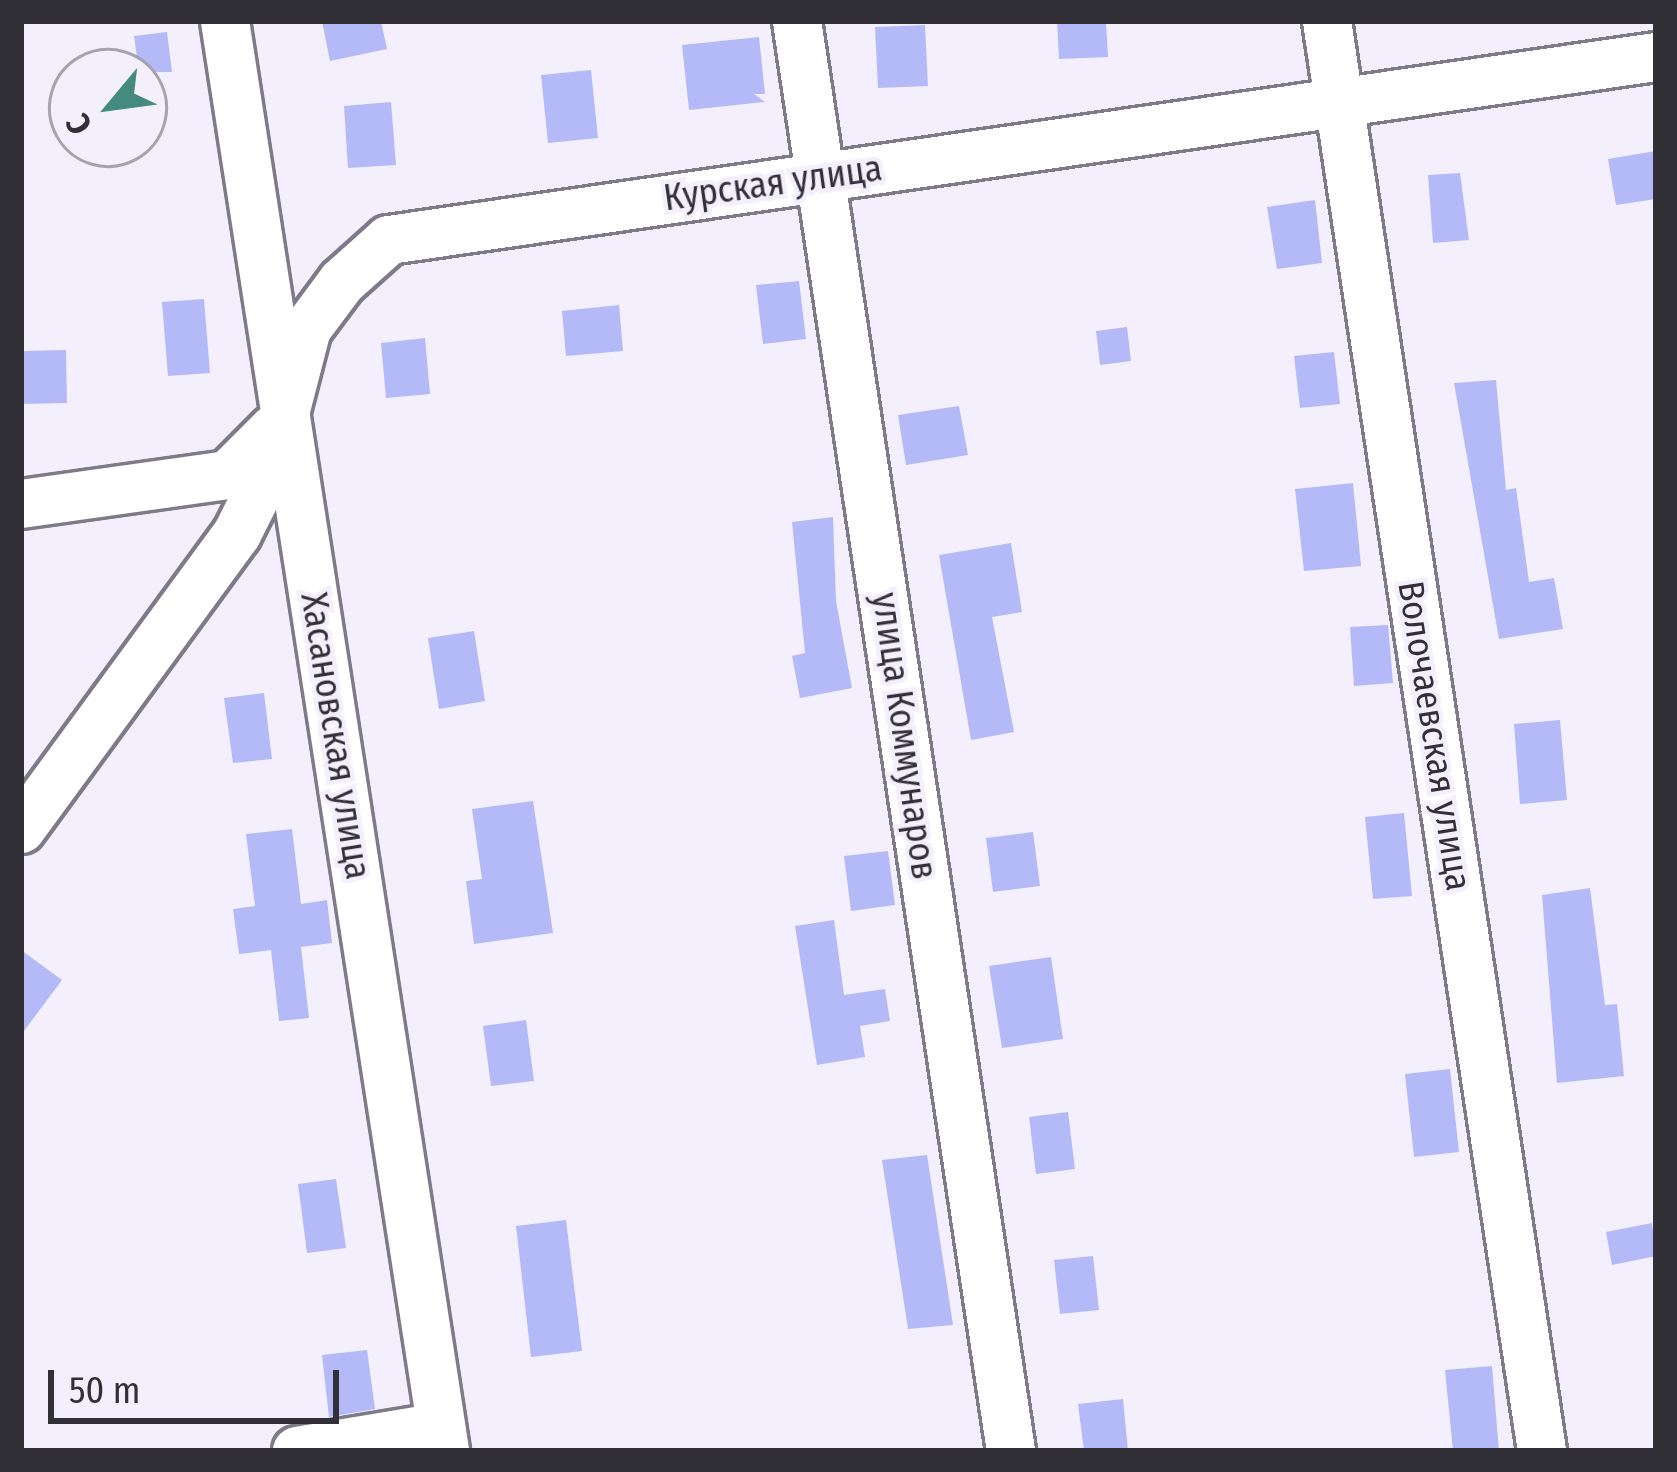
<!DOCTYPE html>
<html>
<head>
<meta charset="utf-8">
<style>
	body { margin:0 }
	#map { position:relative; width:1677px; height:1472px; overflow:hidden; background:#f3effd; font-family:"Fira Sans Condensed",sans-serif }
	div>[style] { position:absolute }
	.building>* { inset:0; background:#b4baf8 }
	.roads { filter:drop-shadow(3px 0 #7f7a8a) drop-shadow(-3px 0 #7f7a8a) drop-shadow(0 3px #7f7a8a) drop-shadow(0 -3px #7f7a8a) }
	.minor>* { height:48px; margin:-24px; padding:0 24px; transform-origin:24px; border-radius:24px; background:#fff }
	span { translate:-50% -50%; white-space:nowrap; text-align:center; line-height:1.15; -webkit-text-stroke:9px #f3effd; paint-order:stroke }
	.street-label { font-size:36px; color:#323037 }
	.frame { position:absolute; inset:0; border:24px solid #323037; pointer-events:none }
	.north { position:absolute; left:48px; top:48px; width:120px; height:120px; box-sizing:border-box; background:#f3effd; border:3px solid #a6a3ae; border-radius:50%; rotate:241deg; font-size:33px; font-weight:700; line-height:48px; text-align:center; color:#323037 }
	.north::after { content:''; display:block; margin:auto; width:42px; height:54px; background:#458a80; clip-path:polygon(50% 0,100% 100%,50% 72%,0 100%) }
	.scale { position:absolute; left:48px; top:1370px; width:291px; height:54px; box-sizing:border-box; border:6px solid #323037; border-top:0; padding-left:15px; font-size:36px; line-height:42px; white-space:nowrap; color:#323037; -webkit-text-stroke:9px #f3effd; paint-order:stroke }
</style>
</head>
<body>
<div id="map">
	<div class="building">
		<i style="clip-path:polygon(322px 21px,381px 21px,387px 49px,330px 61px)"></i>
		<i style="clip-path:polygon(1057px 21px,1106px 21px,1108px 57px,1059px 59px)"></i>
		<i style="clip-path:polygon(925px 25px,928px 86px,878px 88px,875px 27px)"></i>
		<i style="clip-path:polygon(167px 32px,172px 72px,139px 72px,134px 36px)"></i>
		<i style="clip-path:polygon(759px 37px,765px 94px,754px 94px,765px 102px,689px 110px,682px 45px)"></i>
		<i style="clip-path:polygon(591px 70px,598px 138px,548px 143px,541px 75px)"></i>
		<i style="clip-path:polygon(391px 102px,396px 165px,348px 168px,344px 106px)"></i>
		<i style="clip-path:polygon(1656px 151px,1656px 199px,1616px 205px,1608px 159px)"></i>
		<i style="clip-path:polygon(1460px 173px,1469px 240px,1433px 243px,1428px 175px)"></i>
		<i style="clip-path:polygon(1315px 200px,1322px 263px,1277px 269px,1267px 207px)"></i>
		<i style="clip-path:polygon(799px 281px,806px 339px,763px 344px,756px 285px)"></i>
		<i style="clip-path:polygon(204px 299px,210px 373px,168px 376px,162px 302px)"></i>
		<i style="clip-path:polygon(619px 305px,623px 351px,566px 356px,562px 311px)"></i>
		<i style="clip-path:polygon(1127px 327px,1131px 361px,1100px 365px,1096px 331px)"></i>
		<i style="clip-path:polygon(425px 338px,430px 394px,386px 398px,381px 343px)"></i>
		<i style="clip-path:polygon(66px 350px,67px 403px,21px 404px,21px 351px)"></i>
		<i style="clip-path:polygon(1334px 352px,1340px 404px,1300px 408px,1294px 356px)"></i>
		<i style="clip-path:polygon(1496px 380px,1506px 490px,1516px 488px,1529px 582px,1554px 578px,1563px 629px,1499px 639px,1454px 383px)"></i>
		<i style="clip-path:polygon(959px 406px,968px 455px,906px 465px,898px 415px)"></i>
		<i style="clip-path:polygon(1353px 483px,1361px 566px,1304px 571px,1295px 489px)"></i>
		<i style="clip-path:polygon(833px 517px,836px 601px,852px 688px,800px 698px,792px 656px,805px 653px,792px 522px)"></i>
		<i style="clip-path:polygon(1011px 543px,1022px 612px,992px 617px,1014px 732px,971px 740px,939px 555px)"></i>
		<i style="clip-path:polygon(1388px 625px,1393px 683px,1354px 686px,1350px 627px)"></i>
		<i style="clip-path:polygon(474px 631px,485px 701px,439px 709px,428px 638px)"></i>
		<i style="clip-path:polygon(264px 693px,272px 759px,233px 763px,224px 698px)"></i>
		<i style="clip-path:polygon(1560px 720px,1567px 800px,1520px 804px,1514px 724px)"></i>
		<i style="clip-path:polygon(533px 801px,553px 933px,474px 944px,466px 881px,482px 879px,472px 809px)"></i>
		<i style="clip-path:polygon(1404px 813px,1412px 896px,1373px 899px,1365px 817px)"></i>
		<i style="clip-path:polygon(292px 829px,301px 904px,327px 900px,332px 943px,301px 947px,309px 1018px,279px 1021px,271px 950px,239px 954px,233px 909px,255px 906px,246px 834px)"></i>
		<i style="clip-path:polygon(1033px 832px,1040px 886px,993px 892px,986px 838px)"></i>
		<i style="clip-path:polygon(888px 851px,895px 905px,851px 911px,844px 856px)"></i>
		<i style="clip-path:polygon(1590px 888px,1605px 1005px,1617px 1004px,1624px 1076px,1557px 1083px,1542px 895px)"></i>
		<i style="clip-path:polygon(834px 920px,844px 995px,885px 989px,890px 1021px,860px 1026px,865px 1057px,817px 1065px,795px 926px)"></i>
		<i style="clip-path:polygon(21px 950px,62px 980px,21px 1035px)"></i>
		<i style="clip-path:polygon(1051px 957px,1063px 1039px,1002px 1048px,989px 966px)"></i>
		<i style="clip-path:polygon(526px 1020px,534px 1081px,491px 1086px,483px 1026px)"></i>
		<i style="clip-path:polygon(1450px 1069px,1459px 1152px,1414px 1157px,1405px 1074px)"></i>
		<i style="clip-path:polygon(1068px 1112px,1075px 1169px,1036px 1174px,1029px 1117px)"></i>
		<i style="clip-path:polygon(927px 1155px,953px 1325px,908px 1329px,882px 1160px)"></i>
		<i style="clip-path:polygon(336px 1179px,346px 1248px,307px 1253px,298px 1184px)"></i>
		<i style="clip-path:polygon(566px 1220px,582px 1351px,531px 1357px,516px 1226px)"></i>
		<i style="clip-path:polygon(1652px 1223px,1656px 1256px,1612px 1265px,1606px 1232px)"></i>
		<i style="clip-path:polygon(1093px 1256px,1099px 1310px,1060px 1314px,1054px 1260px)"></i>
		<i style="clip-path:polygon(367px 1350px,375px 1409px,329px 1417px,322px 1355px)"></i>
		<i style="clip-path:polygon(1492px 1366px,1499px 1451px,1453px 1451px,1445px 1370px)"></i>
		<i style="clip-path:polygon(1123px 1399px,1128px 1451px,1084px 1451px,1078px 1404px)"></i>
	</div>
	<div class="roads">
		<div class="minor">
			<i style="left:225px;top:21px;width:1447px;rotate:81.25deg"></i>
			<i style="left:797px;top:21px;width:1446px;rotate:81.49deg"></i>
			<i style="left:1327px;top:21px;width:1446px;rotate:81.45deg"></i>
			<i style="left:21px;top:504px;width:209px;rotate:-8deg"></i>
			<i style="left:228px;top:475px;width:65px;rotate:-45deg"></i>
			<i style="left:21px;top:829px;width:366px;rotate:-53.8deg"></i>
			<i style="left:237px;top:534px;width:78px;rotate:-63.4deg"></i>
			<i style="left:272px;top:464px;width:139px;rotate:-75.5deg"></i>
			<i style="left:307px;top:329px;width:59px;rotate:-53.3deg"></i>
			<i style="left:342px;top:282px;width:63px;rotate:-41.8deg"></i>
			<i style="left:389px;top:240px;width:1280px;rotate:-8.22deg"></i>
			<i style="left:297px;top:1451px;width:146px;rotate:-9.5deg"></i>
		</div>
	</div>
	<div class="street-label">
		<span style="left:773px;top:184px;rotate:-8deg">Курская улица</span>
		<span style="left:335px;top:736px;rotate:81deg">Хасановская улица</span>
		<span style="left:904px;top:736px;rotate:82deg">улица Коммунаров</span>
		<span style="left:1434px;top:736px;rotate:81deg">Волочаевская улица</span>
	</div>
	<div class="frame"></div>
	<div class="north">С</div>
	<div class="scale">50 m</div>
</div>
</body>
</html>
